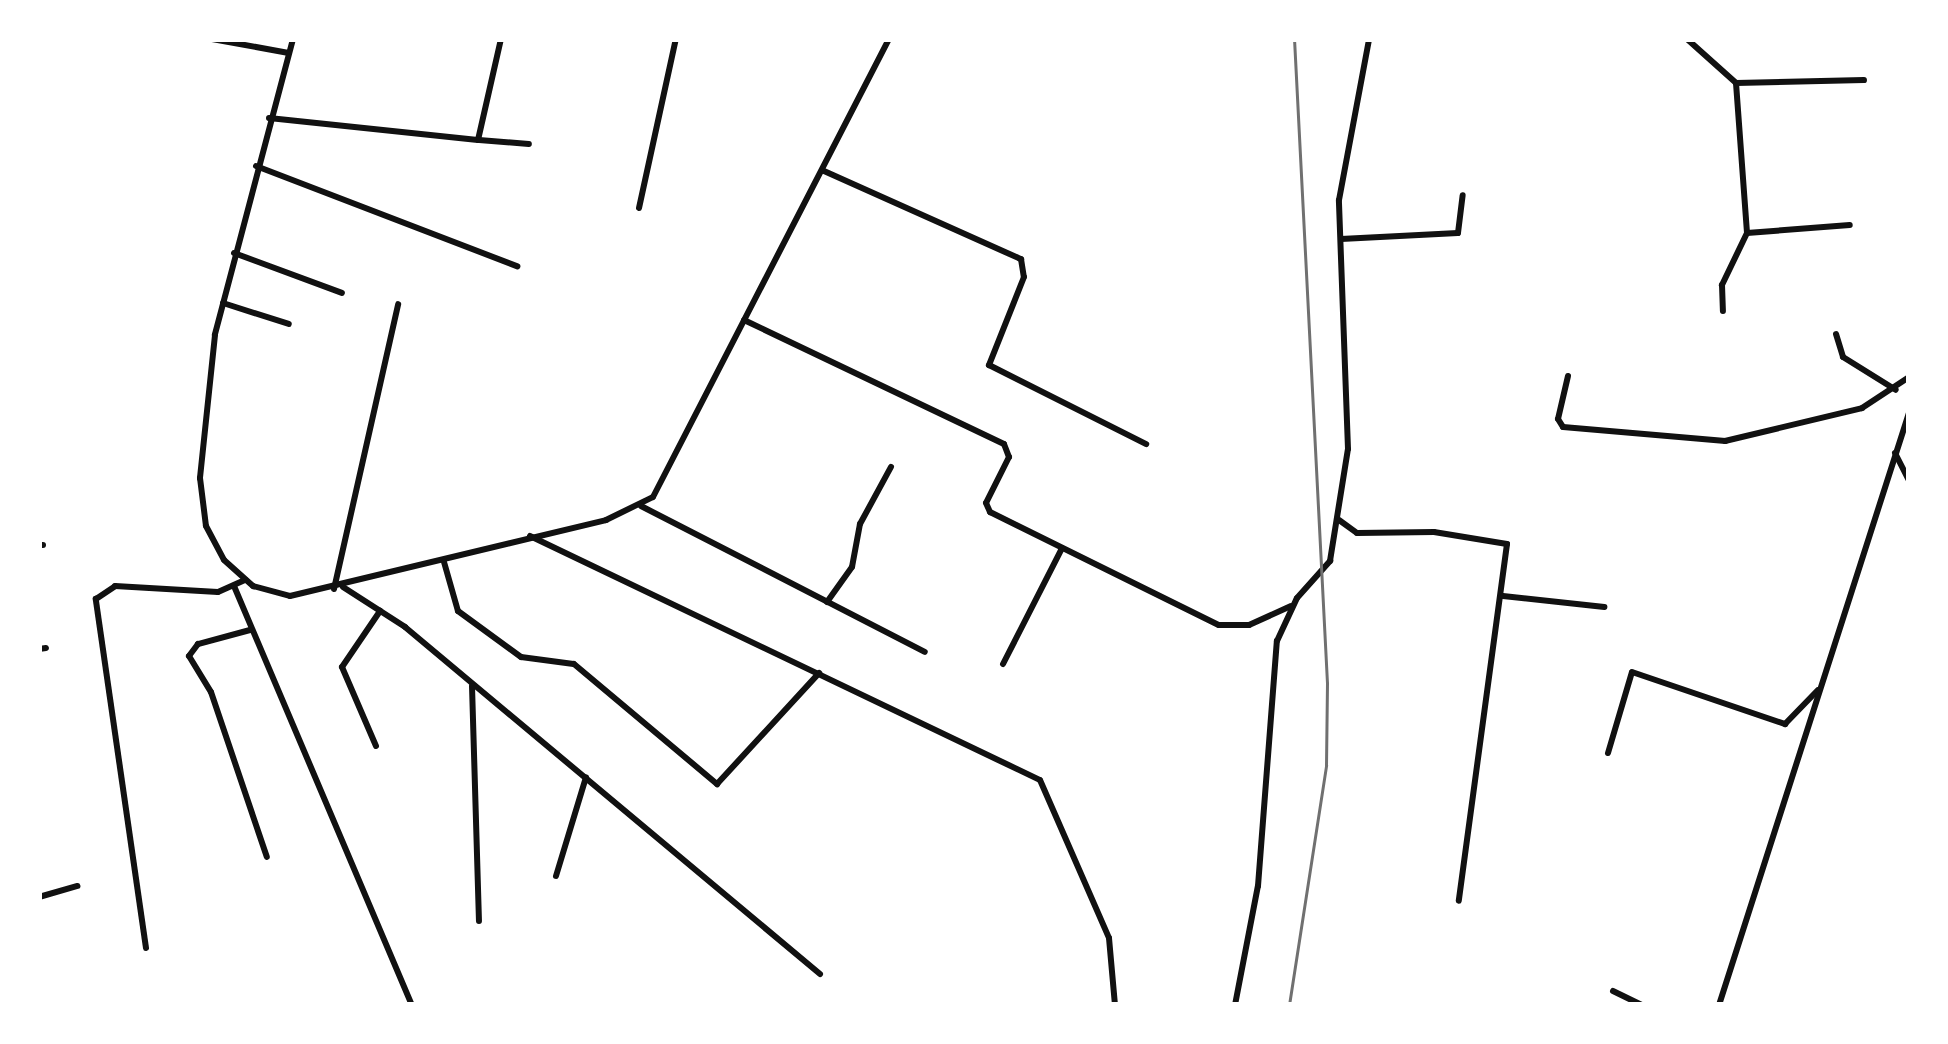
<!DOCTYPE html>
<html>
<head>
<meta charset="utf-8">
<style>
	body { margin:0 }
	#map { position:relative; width:1948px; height:1044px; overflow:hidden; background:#fff; font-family:Jost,sans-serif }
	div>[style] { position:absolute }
	.minor>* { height:6px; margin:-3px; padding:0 3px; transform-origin:3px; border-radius:3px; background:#111 }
	.rail>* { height:3px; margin:-1.5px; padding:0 1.5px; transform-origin:1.5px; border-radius:1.5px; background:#707070 }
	span { translate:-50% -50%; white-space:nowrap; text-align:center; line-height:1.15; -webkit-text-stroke:9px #fff; paint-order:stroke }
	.frame { position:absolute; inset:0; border:42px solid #fff; pointer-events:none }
</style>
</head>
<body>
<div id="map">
	<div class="minor">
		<i style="left:212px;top:39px;width:78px;rotate:10.3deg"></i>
		<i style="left:293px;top:39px;width:306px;rotate:104.8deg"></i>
		<i style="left:215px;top:335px;width:144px;rotate:96deg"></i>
		<i style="left:200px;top:478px;width:48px;rotate:82.9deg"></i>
		<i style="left:206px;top:526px;width:38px;rotate:62deg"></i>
		<i style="left:224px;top:560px;width:39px;rotate:42deg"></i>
		<i style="left:253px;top:586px;width:38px;rotate:15deg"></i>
		<i style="left:290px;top:596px;width:325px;rotate:-13.5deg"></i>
		<i style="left:606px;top:520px;width:52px;rotate:-26.1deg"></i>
		<i style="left:653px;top:497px;width:515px;rotate:-62.74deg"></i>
		<i style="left:1687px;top:39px;width:66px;rotate:41.9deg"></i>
		<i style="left:1736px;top:83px;width:150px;rotate:85.8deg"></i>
		<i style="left:1747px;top:233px;width:58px;rotate:115.7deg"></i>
		<i style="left:1722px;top:285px;width:26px;rotate:88deg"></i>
		<i style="left:1736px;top:83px;width:128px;rotate:-1.3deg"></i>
		<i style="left:269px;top:118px;width:210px;rotate:6deg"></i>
		<i style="left:478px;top:140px;width:104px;rotate:-77.2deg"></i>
		<i style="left:479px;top:140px;width:50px;rotate:4.6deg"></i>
		<i style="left:256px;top:166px;width:280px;rotate:21deg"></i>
		<i style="left:824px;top:171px;width:216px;rotate:24.1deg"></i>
		<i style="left:1021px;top:259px;width:18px;rotate:81deg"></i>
		<i style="left:1024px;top:277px;width:95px;rotate:111.7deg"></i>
		<i style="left:989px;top:365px;width:176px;rotate:26.7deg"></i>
		<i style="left:639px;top:208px;width:173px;rotate:-77.7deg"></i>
		<i style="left:1747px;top:233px;width:103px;rotate:-4.4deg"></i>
		<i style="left:1341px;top:239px;width:117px;rotate:-2.9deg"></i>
		<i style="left:1458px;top:233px;width:38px;rotate:-83deg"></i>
		<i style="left:234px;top:253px;width:115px;rotate:20.3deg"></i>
		<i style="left:223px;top:303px;width:69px;rotate:17.7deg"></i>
		<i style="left:744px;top:320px;width:288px;rotate:25.5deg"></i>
		<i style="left:1004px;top:444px;width:14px;rotate:69deg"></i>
		<i style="left:1009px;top:457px;width:51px;rotate:116.6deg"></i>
		<i style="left:986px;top:503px;width:10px;rotate:66deg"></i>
		<i style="left:990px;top:512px;width:255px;rotate:26.3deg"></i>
		<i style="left:1219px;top:625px;width:30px"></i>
		<i style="left:1249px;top:625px;width:46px;rotate:-24.3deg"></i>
		<i style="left:1836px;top:334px;width:24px;rotate:73deg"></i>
		<i style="left:1843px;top:357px;width:62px;rotate:31.9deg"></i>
		<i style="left:1568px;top:376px;width:44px;rotate:103.1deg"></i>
		<i style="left:1558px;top:419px;width:9px;rotate:58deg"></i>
		<i style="left:1563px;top:427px;width:163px;rotate:4.9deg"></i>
		<i style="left:1725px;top:441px;width:141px;rotate:-13.5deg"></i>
		<i style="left:1862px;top:408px;width:56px;rotate:-33.4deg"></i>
		<i style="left:1895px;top:453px;width:31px;rotate:63deg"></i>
		<i style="left:641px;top:506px;width:319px;rotate:27.2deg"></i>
		<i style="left:1339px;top:520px;width:22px;rotate:36deg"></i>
		<i style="left:1357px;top:533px;width:77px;rotate:-0.7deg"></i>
		<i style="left:1434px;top:532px;width:74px;rotate:9.3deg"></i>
		<i style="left:1507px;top:544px;width:360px;rotate:97.7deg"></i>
		<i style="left:530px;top:536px;width:565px;rotate:25.57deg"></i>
		<i style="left:1040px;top:780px;width:172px;rotate:66.4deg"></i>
		<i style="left:1109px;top:938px;width:67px;rotate:84.9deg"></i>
		<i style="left:39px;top:545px;width:4px"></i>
		<i style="left:444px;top:562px;width:51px;rotate:74.1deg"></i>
		<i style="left:458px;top:611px;width:78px;rotate:36.1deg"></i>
		<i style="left:521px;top:657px;width:53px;rotate:7.5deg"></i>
		<i style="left:574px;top:664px;width:187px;rotate:40deg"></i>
		<i style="left:717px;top:784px;width:151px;rotate:-47.4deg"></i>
		<i style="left:234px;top:586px;width:455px;rotate:67deg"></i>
		<i style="left:343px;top:587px;width:74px;rotate:32.8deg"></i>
		<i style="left:405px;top:627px;width:541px;rotate:39.9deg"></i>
		<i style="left:334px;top:589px;width:292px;rotate:-77.3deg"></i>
		<i style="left:1503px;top:596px;width:102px;rotate:6.2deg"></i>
		<i style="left:827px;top:602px;width:43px;rotate:-54.5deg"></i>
		<i style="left:852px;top:567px;width:44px;rotate:-79.5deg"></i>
		<i style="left:860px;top:524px;width:65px;rotate:-61.5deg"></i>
		<i style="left:250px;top:630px;width:54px;rotate:164.9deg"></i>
		<i style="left:198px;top:644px;width:15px;rotate:127deg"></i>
		<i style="left:189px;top:656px;width:42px;rotate:58.6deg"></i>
		<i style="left:211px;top:692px;width:174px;rotate:71.3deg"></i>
		<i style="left:39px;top:649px;width:7px;rotate:-8deg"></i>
		<i style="left:1003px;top:664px;width:130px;rotate:-63deg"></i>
		<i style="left:472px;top:686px;width:235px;rotate:88.3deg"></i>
		<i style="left:376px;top:746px;width:86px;rotate:-113.3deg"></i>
		<i style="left:342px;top:667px;width:68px;rotate:-55.8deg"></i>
		<i style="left:1608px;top:753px;width:84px;rotate:-73.5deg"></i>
		<i style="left:1632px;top:672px;width:162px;rotate:18.8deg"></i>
		<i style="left:1785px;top:724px;width:47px;rotate:-45.9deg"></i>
		<i style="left:556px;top:876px;width:103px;rotate:-73.1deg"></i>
		<i style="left:39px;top:897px;width:40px;rotate:-16deg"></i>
		<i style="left:146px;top:948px;width:353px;rotate:-98.2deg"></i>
		<i style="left:96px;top:599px;width:23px;rotate:-34deg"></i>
		<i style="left:115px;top:586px;width:103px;rotate:3.3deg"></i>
		<i style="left:218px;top:592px;width:30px;rotate:-24deg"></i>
		<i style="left:1613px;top:991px;width:32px;rotate:26deg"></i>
		<i style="left:1235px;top:1005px;width:121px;rotate:-79.1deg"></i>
		<i style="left:1258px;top:886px;width:246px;rotate:-85.6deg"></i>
		<i style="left:1277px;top:641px;width:47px;rotate:-65.1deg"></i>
		<i style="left:1297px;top:598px;width:50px;rotate:-48.3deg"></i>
		<i style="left:1330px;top:561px;width:113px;rotate:-80.9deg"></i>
		<i style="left:1348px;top:449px;width:249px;rotate:-92.1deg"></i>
		<i style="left:1339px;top:200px;width:164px;rotate:-79.4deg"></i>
		<i style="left:1719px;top:1005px;width:622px;rotate:-72.21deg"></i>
	</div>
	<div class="rail">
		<i style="left:1289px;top:1005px;width:243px;rotate:-81.2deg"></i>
		<i style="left:1326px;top:765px;width:82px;rotate:-89.3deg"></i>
		<i style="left:1327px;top:683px;width:645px;rotate:-92.93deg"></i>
	</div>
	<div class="frame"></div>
</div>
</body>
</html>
